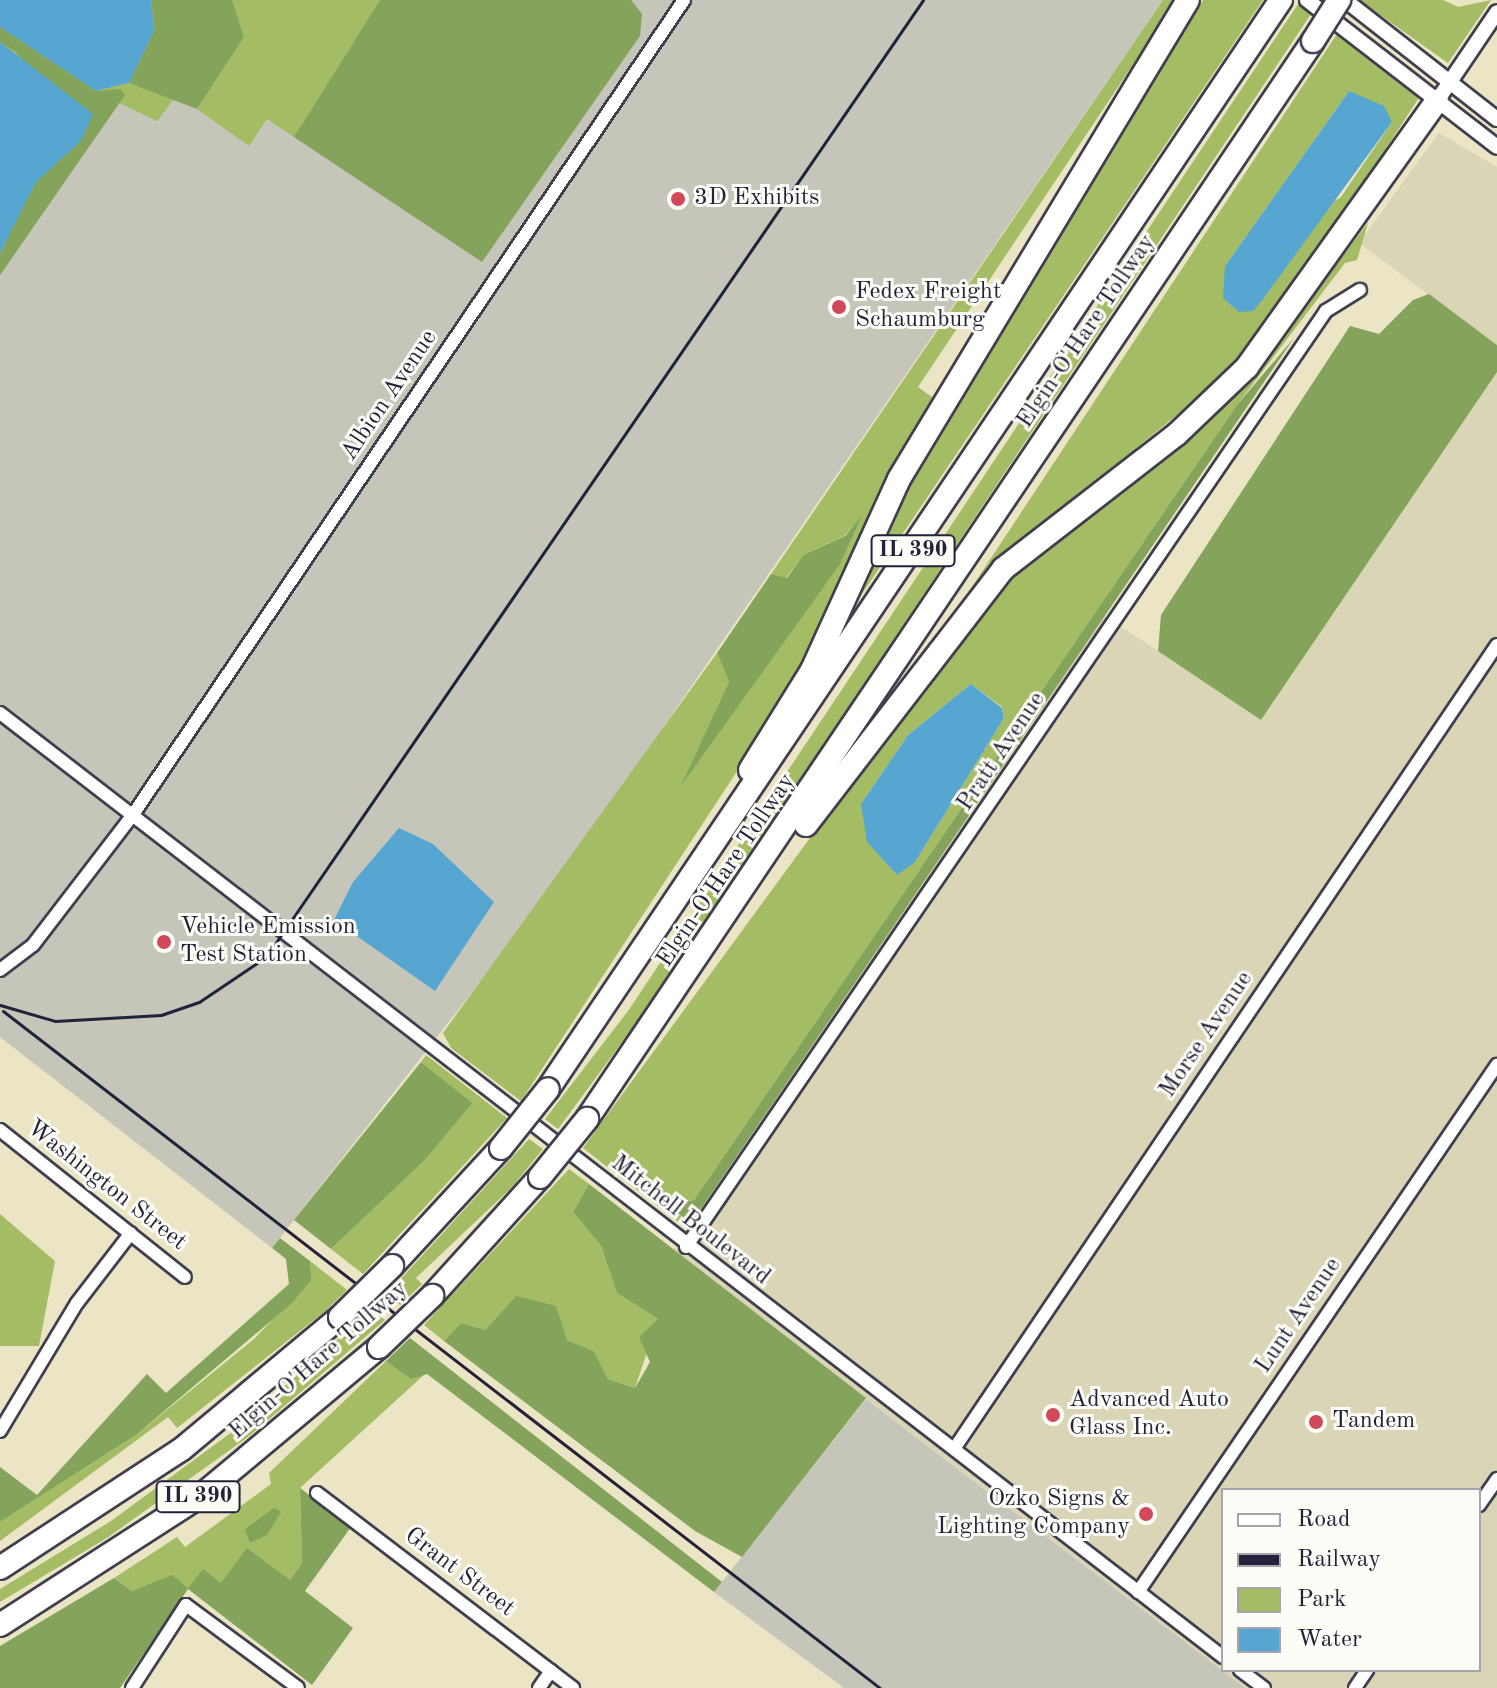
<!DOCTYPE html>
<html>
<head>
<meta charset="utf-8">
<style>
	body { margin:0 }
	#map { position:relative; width:1497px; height:1688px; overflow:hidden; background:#ebe4c5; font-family:"Old Standard TT",serif }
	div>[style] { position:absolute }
	.built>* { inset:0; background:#d9d5b6 }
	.industrial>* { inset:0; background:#c5c5b9 }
	.green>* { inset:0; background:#a4bd64 }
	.forest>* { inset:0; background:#83a45a }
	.water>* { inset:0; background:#57a6d1 }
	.roads { filter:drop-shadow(2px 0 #403f50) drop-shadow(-2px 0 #403f50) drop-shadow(0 2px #403f50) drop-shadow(0 -2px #403f50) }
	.minor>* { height:12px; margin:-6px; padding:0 6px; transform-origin:6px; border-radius:6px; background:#fff }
	.tertiary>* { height:14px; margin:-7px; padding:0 7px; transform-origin:7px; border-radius:7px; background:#fff }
	.motorway>* { height:22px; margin:-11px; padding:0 11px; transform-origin:11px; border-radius:11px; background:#fff }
	.rail>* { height:3px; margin:-1.5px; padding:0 1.5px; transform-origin:1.5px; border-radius:1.5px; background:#22223b }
	.bridges { filter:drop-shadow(2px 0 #403f50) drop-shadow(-2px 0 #403f50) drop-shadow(0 2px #403f50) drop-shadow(0 -2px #403f50) }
	.motorway-bridge>* { height:22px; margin:-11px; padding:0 11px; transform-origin:11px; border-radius:11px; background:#fff }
	.dots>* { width:22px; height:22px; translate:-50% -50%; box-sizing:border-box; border:4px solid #fdfcf7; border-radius:50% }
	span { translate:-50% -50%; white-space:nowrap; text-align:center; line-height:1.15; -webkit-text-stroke:6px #fdfcf7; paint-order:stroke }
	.shield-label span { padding:2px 6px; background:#fdfcf7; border:2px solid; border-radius:6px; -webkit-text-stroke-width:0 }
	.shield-label { font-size:22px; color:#22223b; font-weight:700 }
	.poi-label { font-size:24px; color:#22223b }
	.left { translate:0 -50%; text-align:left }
	.right { translate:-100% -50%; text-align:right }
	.street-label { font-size:24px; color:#22223b }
	.legend { position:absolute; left:1221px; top:1488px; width:260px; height:184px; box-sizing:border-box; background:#fdfcf7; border:2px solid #a5a5ac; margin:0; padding:10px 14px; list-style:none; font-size:24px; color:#22223b }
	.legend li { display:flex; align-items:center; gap:16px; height:40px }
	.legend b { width:40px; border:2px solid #a5a5ac }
</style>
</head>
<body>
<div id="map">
	<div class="built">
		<i style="clip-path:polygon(1439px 133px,1497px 167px,1497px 345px,1359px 243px)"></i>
		<i style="clip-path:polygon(evenodd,1497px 372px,1497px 1688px,1245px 1688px,673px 1251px,1103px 615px,1262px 719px,1497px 372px,1223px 1490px,1479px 1490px,1479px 1670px,1223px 1670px,1223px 1490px)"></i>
	</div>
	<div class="industrial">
		<i style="clip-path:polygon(0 0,1163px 0,548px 895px,272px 1248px,0 1037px)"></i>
		<i style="clip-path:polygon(866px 1399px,1245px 1688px,844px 1688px,714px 1592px)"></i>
	</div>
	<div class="green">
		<i style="clip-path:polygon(232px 0,380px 0,294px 137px,267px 119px,249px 146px,197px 109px,244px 37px)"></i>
		<i style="clip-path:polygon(1163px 0,1176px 0,918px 387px,936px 400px,783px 701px,521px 1101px,451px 1048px,443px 1033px,717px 653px,729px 682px,686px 779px,860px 518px,844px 536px,803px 555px,786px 578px,771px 574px)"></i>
		<i style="clip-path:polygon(1203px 0,1263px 0,841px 625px,911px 476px)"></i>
		<i style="clip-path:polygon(1359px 0,1443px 0,1458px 7px,1491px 0,1448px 63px)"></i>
		<i style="clip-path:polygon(1298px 4px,1311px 14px,648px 1007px,558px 1129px,545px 1119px,628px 1011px)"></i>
		<i style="clip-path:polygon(0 27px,96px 91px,129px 83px,177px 95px,157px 121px,119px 103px,0 275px,7px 242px)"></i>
		<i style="clip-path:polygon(evenodd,1337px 34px,1420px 96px,1308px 269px,1241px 363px,1022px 541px,958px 608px,1337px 34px,1349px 91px,1392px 122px,1341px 197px,1225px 266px,1349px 91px)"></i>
		<i style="clip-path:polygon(evenodd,1368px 223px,1357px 260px,1345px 263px,1237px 405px,694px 1200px,673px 1204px,621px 1157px,670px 1210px,692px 1222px,678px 1222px,583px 1148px,968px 622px,1022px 562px,1245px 383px,1368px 223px,971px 684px,1002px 707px,1004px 718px,915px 862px,861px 804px,908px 735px,971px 684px)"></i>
		<i style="clip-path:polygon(426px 1055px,507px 1118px,363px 1274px,331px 1249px,424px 1161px,473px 1103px,421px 1062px)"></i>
		<i style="clip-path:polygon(529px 1139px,543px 1149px,512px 1187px,416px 1278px,422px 1284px,400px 1305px,387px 1294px)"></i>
		<i style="clip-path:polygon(569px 1169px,589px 1184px,573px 1212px,601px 1246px,617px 1293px,658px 1319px,635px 1388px,608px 1379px,594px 1351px,567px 1340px,516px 1296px,485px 1330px,461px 1323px,444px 1341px,424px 1325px)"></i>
		<i style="clip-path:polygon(0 1214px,55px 1261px,39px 1346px,0 1346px)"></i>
		<i style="clip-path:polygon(310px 1261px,347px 1290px,324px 1312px,177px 1428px,168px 1417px,0 1541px,0 1522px,136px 1435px,254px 1339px,310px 1280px)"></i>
		<i style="clip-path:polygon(371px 1310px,385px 1320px,248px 1437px,107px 1538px,0 1602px,0 1589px,111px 1521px,232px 1432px)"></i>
		<i style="clip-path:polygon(386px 1361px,426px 1373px,300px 1488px,302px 1563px,290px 1580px,188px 1588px,172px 1576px,132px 1591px,114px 1578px,177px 1537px,185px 1547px,271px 1484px,269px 1473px)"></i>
	</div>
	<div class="forest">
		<i style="clip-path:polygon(151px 0,232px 0,244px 37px,197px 109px,129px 83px,154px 31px)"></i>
		<i style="clip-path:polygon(380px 0,631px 0,642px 14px,640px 36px,482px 262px,294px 137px)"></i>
		<i style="clip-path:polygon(0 27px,96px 91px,121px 89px,125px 95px,0 275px,0 253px,36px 182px,81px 141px,16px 52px,0 42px)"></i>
		<i style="clip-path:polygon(1429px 294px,1497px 345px,1497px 372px,1261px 720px,1158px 651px,1161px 615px,1350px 326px,1379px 334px,1413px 300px)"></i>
		<i style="clip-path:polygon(1294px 338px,692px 1222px,671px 1210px,614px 1164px,620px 1156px,673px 1204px,694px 1200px,1237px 405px)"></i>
		<i style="clip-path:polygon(862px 515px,840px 564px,681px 786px,729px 682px,717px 653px,771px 574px,787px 578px,803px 555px,845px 536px)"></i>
		<i style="clip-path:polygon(421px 1062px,473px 1103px,424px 1161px,331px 1249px,294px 1220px)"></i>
		<i style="clip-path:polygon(589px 1184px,866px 1398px,742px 1557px,695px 1531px,444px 1341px,461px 1323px,485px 1330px,516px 1296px,556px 1306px,567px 1340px,594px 1351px,608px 1379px,635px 1388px,650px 1362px,639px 1337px,658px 1319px,617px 1293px,601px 1246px,573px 1212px)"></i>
		<i style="clip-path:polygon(280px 1238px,310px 1261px,311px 1280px,291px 1304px,136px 1435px,0 1522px,0 1467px,37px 1495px,147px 1374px,166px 1393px,289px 1284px,286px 1259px,272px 1248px)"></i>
		<i style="clip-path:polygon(410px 1338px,722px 1582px,714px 1592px,427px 1374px,411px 1379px,386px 1361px)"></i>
		<i style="clip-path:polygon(300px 1488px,351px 1527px,305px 1591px,353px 1628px,312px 1685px,188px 1589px,120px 1688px,0 1688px,0 1646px,114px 1578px,132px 1591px,172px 1575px,188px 1588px,203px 1569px,221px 1583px,247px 1548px,290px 1580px,302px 1563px)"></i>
		<i style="clip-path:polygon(274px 1508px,281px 1512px,267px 1535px,250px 1543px,245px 1529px)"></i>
	</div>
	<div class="water">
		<i style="clip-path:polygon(0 0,151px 0,154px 31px,129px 83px,96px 91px,0 27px)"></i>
		<i style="clip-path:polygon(0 42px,93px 114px,81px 141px,36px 182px,0 253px)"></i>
		<i style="clip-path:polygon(1349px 91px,1384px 106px,1392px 122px,1263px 299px,1253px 311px,1239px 312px,1223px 298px,1225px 266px)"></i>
		<i style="clip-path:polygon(971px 684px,1002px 708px,1004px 718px,915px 862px,897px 875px,867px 842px,861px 804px,908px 735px)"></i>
		<i style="clip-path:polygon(399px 828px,433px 844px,494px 902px,435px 991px,334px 920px,353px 882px)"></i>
	</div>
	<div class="roads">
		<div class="minor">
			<i style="left:0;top:713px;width:1545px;rotate:37.66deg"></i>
			<i style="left:0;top:970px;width:41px;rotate:-37.1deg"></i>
			<i style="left:33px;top:945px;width:163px;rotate:-52.5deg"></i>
			<i style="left:132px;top:816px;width:985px;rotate:-55.92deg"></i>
			<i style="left:0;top:1130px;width:236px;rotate:38.5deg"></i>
			<i style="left:686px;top:1247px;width:1134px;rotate:-55.64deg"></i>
			<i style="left:1326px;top:311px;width:40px;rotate:-32deg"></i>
			<i style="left:0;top:1431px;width:149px;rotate:-59deg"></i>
			<i style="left:77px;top:1303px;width:88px;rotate:-52.4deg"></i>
			<i style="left:954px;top:1449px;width:970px;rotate:-55.97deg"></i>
			<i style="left:317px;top:1493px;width:322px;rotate:37.3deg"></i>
			<i style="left:1479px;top:1505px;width:32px;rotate:-55deg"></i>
			<i style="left:1138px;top:1592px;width:638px;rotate:-55.74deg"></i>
			<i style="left:1240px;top:1670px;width:30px;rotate:37deg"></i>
			<i style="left:132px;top:1688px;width:99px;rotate:-57deg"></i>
			<i style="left:186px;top:1605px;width:139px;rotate:36.5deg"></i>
			<i style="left:539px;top:1688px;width:21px;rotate:-55deg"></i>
			<i style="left:1355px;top:1688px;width:22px;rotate:-56deg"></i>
		</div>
		<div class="tertiary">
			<i style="left:1307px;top:0;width:240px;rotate:37.7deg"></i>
			<i style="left:1345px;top:0;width:193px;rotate:38.1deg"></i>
			<i style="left:1437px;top:101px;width:107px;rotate:-56deg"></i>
		</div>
		<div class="motorway">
			<i style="left:750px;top:770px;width:118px;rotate:-58.2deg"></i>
			<i style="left:812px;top:670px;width:210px;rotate:-65.5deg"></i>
			<i style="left:899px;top:479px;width:559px;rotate:-58.9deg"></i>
			<i style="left:806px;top:825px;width:323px;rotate:-52.4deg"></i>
			<i style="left:1003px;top:569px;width:220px;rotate:-37.8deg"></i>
			<i style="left:1177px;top:434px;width:97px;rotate:-43.7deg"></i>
			<i style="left:1247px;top:367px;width:327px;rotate:-54.5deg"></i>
			<i style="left:548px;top:1089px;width:1313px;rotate:-56.06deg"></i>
			<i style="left:587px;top:1119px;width:1300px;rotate:-56.04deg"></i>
			<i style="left:392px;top:1266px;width:161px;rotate:-47.3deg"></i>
			<i style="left:432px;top:1296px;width:161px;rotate:-47.8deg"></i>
			<i style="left:0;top:1568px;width:217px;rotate:-33.2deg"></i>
			<i style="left:182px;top:1449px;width:206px;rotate:-39.9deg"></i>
			<i style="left:0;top:1625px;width:240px;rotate:-32.8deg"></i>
			<i style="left:202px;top:1495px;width:231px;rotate:-39.9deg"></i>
		</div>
	</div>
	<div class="rail">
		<i style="left:0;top:1005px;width:57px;rotate:16.2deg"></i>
		<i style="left:55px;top:1021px;width:106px;rotate:-3.2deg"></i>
		<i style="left:161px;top:1015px;width:40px;rotate:-18.9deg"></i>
		<i style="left:199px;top:1002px;width:81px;rotate:-33.9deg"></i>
		<i style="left:266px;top:957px;width:1161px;rotate:-55.53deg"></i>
		<i style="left:3px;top:1011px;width:1108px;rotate:37.67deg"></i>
	</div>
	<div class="bridges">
		<div class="motorway-bridge">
			<i style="left:1313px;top:41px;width:49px;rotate:-57.6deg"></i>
			<i style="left:501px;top:1148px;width:75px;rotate:-51.5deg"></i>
			<i style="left:540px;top:1177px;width:75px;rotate:-51deg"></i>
			<i style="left:340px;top:1317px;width:73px;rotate:-44.4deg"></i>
			<i style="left:379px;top:1347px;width:74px;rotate:-43.9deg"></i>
		</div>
	</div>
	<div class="dots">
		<i style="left:678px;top:199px;background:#d1495b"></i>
		<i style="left:839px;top:307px;background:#d1495b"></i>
		<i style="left:164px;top:942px;background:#d1495b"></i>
		<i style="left:1053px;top:1415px;background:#d1495b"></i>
		<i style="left:1316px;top:1422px;background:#d1495b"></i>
		<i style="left:1146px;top:1514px;background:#d1495b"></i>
	</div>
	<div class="shield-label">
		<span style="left:913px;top:551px">IL 390</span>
		<span style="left:198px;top:1497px">IL 390</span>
	</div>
	<div class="poi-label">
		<span class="left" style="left:694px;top:199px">3D Exhibits</span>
		<span class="left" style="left:855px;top:307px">Fedex Freight<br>Schaumburg</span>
		<span class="left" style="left:180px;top:942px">Vehicle Emission<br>Test Station</span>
		<span class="left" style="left:1069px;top:1415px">Advanced Auto<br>Glass Inc.</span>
		<span class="left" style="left:1332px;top:1422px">Tandem</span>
		<span class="right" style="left:1130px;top:1514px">Ozko Signs &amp;<br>Lighting Company</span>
	</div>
	<div class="street-label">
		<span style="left:1087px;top:332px;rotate:-56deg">Elgin-O'Hare Tollway</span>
		<span style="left:390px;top:396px;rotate:-56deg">Albion Avenue</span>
		<span style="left:1002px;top:752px;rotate:-56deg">Pratt Avenue</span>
		<span style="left:727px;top:871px;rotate:-56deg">Elgin-O'Hare Tollway</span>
		<span style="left:1207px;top:1035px;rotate:-56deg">Morse Avenue</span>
		<span style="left:106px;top:1186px;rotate:38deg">Washington Street</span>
		<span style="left:690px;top:1221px;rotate:38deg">Mitchell Boulevard</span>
		<span style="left:1299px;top:1316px;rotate:-56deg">Lunt Avenue</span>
		<span style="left:319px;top:1361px;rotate:-41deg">Elgin-O'Hare Tollway</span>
		<span style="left:459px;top:1573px;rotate:37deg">Grant Street</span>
	</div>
	<ul class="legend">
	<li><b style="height:10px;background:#fff"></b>Road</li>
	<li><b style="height:10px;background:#22223b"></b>Railway</li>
	<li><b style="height:22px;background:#a4bd64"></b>Park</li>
	<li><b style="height:22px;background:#57a6d1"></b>Water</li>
	</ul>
</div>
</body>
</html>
